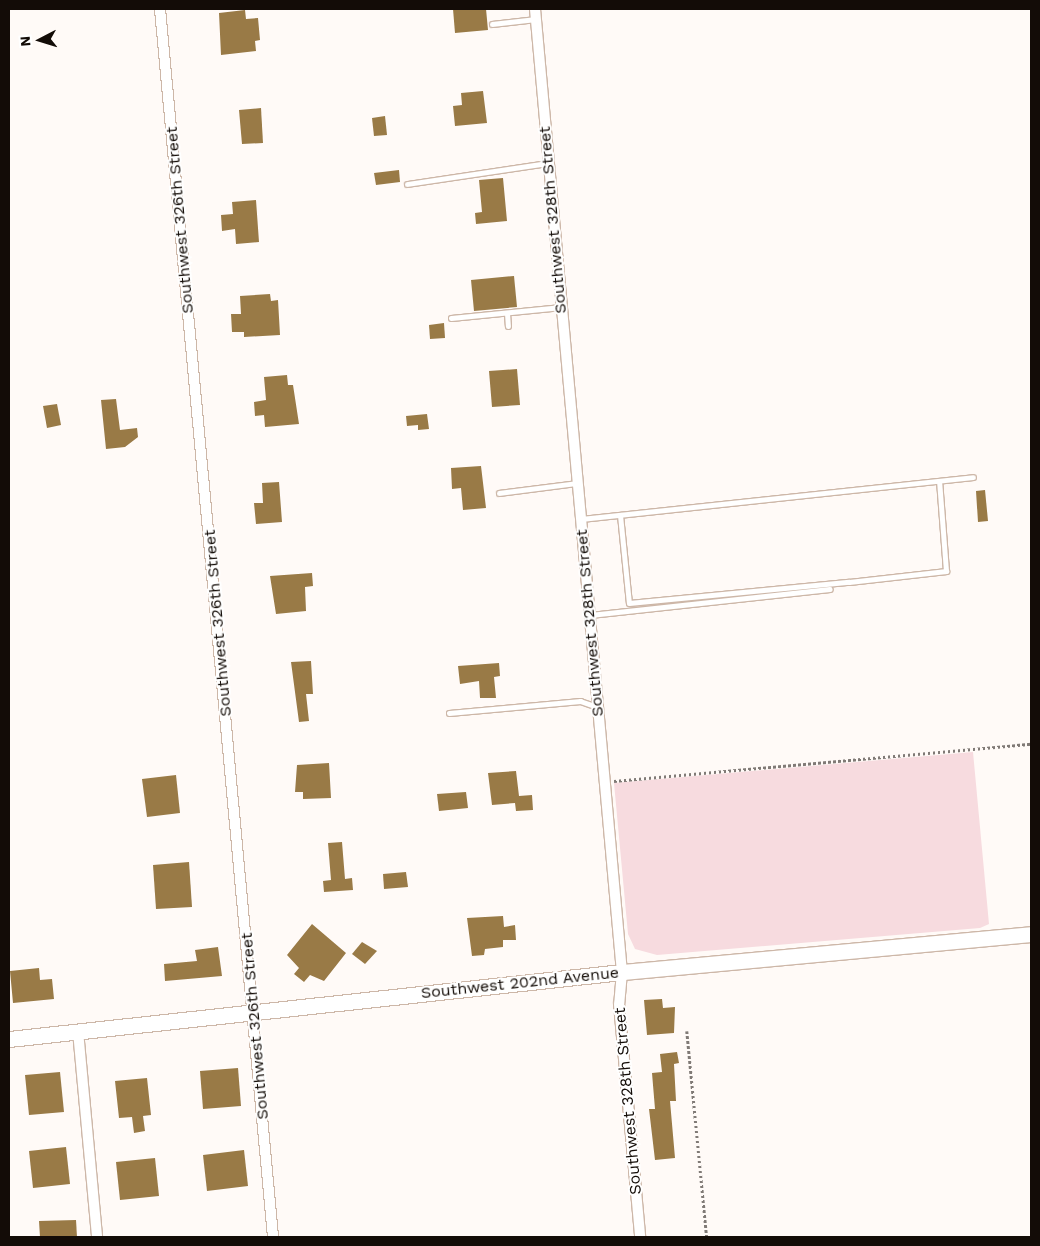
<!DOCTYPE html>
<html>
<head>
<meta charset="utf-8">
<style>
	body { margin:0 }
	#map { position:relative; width:1040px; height:1246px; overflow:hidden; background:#fffaf7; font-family:"Work Sans",sans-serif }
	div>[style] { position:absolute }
	.green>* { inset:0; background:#f7dbdf }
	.building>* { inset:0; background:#997a46 }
	.path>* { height:2.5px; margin-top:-1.25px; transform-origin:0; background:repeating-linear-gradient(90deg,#807a76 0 2.5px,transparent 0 5px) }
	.roads { filter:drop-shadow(1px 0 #cdb7a8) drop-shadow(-1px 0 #cdb7a8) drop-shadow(0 1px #cdb7a8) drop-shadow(0 -1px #cdb7a8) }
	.lane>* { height:5px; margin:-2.5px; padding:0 2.5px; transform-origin:2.5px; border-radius:2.5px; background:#fff }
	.street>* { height:10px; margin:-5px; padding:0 5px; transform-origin:5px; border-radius:5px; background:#fff }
	.secondary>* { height:15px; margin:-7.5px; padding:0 7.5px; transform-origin:7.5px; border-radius:7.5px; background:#fff }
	span { translate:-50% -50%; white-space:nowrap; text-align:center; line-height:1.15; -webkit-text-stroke:4px #fff; paint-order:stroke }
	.street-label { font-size:16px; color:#130c07 }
	.frame { position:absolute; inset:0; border:10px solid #130c07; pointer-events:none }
	.north { position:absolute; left:15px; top:15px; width:50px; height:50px; -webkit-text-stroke:4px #fff; paint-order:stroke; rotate:265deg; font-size:14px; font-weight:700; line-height:20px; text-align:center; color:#130c07 }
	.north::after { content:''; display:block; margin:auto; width:18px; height:22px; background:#130c07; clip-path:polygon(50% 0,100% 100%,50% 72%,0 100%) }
</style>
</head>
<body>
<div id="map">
	<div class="green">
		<i style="clip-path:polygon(973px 752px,989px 924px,980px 928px,657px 955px,635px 949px,628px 934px,614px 783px)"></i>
	</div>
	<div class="building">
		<i style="clip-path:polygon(453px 9px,486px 9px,488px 30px,455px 33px)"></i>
		<i style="clip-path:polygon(245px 10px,246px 19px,258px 18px,260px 40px,255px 41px,256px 51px,221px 55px,219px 13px)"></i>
		<i style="clip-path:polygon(483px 91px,487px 123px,455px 126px,453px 106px,462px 105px,461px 93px)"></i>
		<i style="clip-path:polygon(261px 108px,263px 143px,242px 144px,239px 110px)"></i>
		<i style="clip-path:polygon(385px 116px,387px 135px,374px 136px,372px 118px)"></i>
		<i style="clip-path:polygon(399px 170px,400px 182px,376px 185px,374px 173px)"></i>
		<i style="clip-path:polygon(503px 178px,507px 221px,476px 224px,475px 213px,482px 212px,479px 180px)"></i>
		<i style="clip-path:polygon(256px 200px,259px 242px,236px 244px,235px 229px,222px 231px,221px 215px,233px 214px,232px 202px)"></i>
		<i style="clip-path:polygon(514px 276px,517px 307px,474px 311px,471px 280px)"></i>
		<i style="clip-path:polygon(270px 294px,271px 301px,278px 300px,280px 335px,244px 337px,244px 332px,232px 332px,231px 314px,241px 314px,240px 296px)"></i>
		<i style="clip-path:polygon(444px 323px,445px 338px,430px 339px,429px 325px)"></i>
		<i style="clip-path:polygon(517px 369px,520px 405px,492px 407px,489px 371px)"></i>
		<i style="clip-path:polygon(287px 375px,288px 385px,293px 385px,299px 424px,265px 427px,264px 415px,255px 416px,254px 402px,266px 400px,264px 377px)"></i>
		<i style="clip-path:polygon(116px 399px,120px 430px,137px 428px,138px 437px,125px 447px,106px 449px,101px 400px)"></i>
		<i style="clip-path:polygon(57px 404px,61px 425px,47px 428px,43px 406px)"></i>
		<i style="clip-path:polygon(427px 414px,429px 429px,418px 430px,418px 425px,407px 426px,406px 416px)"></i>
		<i style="clip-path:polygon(481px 466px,486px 508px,463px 510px,461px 488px,452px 489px,451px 468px)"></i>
		<i style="clip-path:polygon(279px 482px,282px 522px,256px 524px,254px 503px,263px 503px,262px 483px)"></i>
		<i style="clip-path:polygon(985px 490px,988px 521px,978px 522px,976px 491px)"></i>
		<i style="clip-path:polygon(312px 573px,313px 586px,305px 587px,306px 611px,276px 614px,270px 576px)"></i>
		<i style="clip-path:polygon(311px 661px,313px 694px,306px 694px,309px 721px,299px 722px,291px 662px)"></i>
		<i style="clip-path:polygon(499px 663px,500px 676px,494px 677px,496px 698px,480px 698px,479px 681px,460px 684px,458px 666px)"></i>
		<i style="clip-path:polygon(329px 763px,331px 798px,303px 799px,303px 792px,295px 792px,297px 765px)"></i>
		<i style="clip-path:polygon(516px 771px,519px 796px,532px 795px,533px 810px,516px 811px,515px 803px,492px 805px,488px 773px)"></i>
		<i style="clip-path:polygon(176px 775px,180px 813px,147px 817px,142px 779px)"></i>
		<i style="clip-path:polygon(466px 792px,468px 808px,439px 811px,437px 794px)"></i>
		<i style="clip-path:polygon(342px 842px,345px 879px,352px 878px,353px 890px,324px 892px,323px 881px,331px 880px,328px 843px)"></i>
		<i style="clip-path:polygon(189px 862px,192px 907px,156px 909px,153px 865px)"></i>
		<i style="clip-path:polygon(406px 872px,408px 887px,384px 889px,383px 874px)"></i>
		<i style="clip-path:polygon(503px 916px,504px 927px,515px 925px,516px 940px,503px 940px,503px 947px,485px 949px,484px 955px,472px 956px,467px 918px)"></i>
		<i style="clip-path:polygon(312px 924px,346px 953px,324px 981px,310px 975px,304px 982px,294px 974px,299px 968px,287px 955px)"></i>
		<i style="clip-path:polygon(362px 942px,377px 951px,365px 964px,352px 954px)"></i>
		<i style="clip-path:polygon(218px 947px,222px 976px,165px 981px,164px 964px,197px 961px,195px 950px)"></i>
		<i style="clip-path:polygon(39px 968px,40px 980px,52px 979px,54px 999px,13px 1003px,10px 971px)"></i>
		<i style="clip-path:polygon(662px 999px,663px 1008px,675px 1007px,674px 1033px,647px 1035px,644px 1000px)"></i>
		<i style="clip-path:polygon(677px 1052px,679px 1063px,674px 1064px,676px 1101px,670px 1101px,675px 1158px,655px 1160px,649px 1109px,655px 1109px,652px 1073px,662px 1072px,660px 1054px)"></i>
		<i style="clip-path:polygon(238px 1068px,241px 1106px,203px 1109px,200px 1071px)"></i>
		<i style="clip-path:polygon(60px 1072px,64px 1112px,29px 1115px,25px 1075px)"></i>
		<i style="clip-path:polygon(147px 1078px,151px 1115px,143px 1116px,145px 1131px,134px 1133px,132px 1117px,119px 1118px,115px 1081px)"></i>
		<i style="clip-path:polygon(66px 1147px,70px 1184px,33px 1188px,29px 1151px)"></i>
		<i style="clip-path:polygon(244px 1150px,248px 1186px,207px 1191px,203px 1155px)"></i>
		<i style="clip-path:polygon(155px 1158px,159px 1196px,120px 1200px,116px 1162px)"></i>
		<i style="clip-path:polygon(76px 1220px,77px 1237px,40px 1237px,39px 1221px)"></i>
	</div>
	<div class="path">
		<i style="left:614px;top:781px;width:419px;rotate:-5.1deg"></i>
		<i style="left:687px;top:1031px;width:207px;rotate:84.5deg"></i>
	</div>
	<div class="roads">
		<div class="lane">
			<i style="left:492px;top:24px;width:44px;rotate:-6.5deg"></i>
			<i style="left:407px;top:184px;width:143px;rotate:-8.5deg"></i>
			<i style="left:507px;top:313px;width:13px;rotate:86deg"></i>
			<i style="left:451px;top:318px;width:111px;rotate:-5.7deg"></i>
			<i style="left:499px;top:493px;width:79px;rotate:-7.3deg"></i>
			<i style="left:620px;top:515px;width:88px;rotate:84.2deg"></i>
			<i style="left:629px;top:603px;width:221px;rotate:-5.5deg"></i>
			<i style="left:849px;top:582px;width:98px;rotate:-6.5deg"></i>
			<i style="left:946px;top:571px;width:90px;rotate:-94.4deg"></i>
			<i style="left:581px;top:519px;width:394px;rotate:-6.1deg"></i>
			<i style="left:590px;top:615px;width:241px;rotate:-6.2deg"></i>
			<i style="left:449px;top:713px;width:132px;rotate:-5.2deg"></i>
			<i style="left:580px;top:701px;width:18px;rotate:19deg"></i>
		</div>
		<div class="street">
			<i style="left:160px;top:9px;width:1233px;rotate:84.74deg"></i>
			<i style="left:535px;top:9px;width:967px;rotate:84.84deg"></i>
			<i style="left:622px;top:972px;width:32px;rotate:95deg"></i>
			<i style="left:619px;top:1004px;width:234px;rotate:84.8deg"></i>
			<i style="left:78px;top:1031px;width:207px;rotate:84.7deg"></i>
		</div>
		<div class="secondary">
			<i style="left:9px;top:1039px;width:617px;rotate:-6.24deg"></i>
			<i style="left:622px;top:972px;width:411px;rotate:-5.3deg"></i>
		</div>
	</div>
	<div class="street-label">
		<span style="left:180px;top:220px;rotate:-95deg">Southwest 326th Street</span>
		<span style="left:553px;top:220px;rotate:-95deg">Southwest 328th Street</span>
		<span style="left:218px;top:623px;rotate:-95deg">Southwest 326th Street</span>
		<span style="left:590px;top:623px;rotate:-95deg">Southwest 328th Street</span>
		<span style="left:520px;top:983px;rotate:-6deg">Southwest 202nd Avenue</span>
		<span style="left:255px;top:1026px;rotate:-95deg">Southwest 326th Street</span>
		<span style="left:628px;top:1101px;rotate:-95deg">Southwest 328th Street</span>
	</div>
	<div class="frame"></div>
	<div class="north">N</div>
</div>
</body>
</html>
